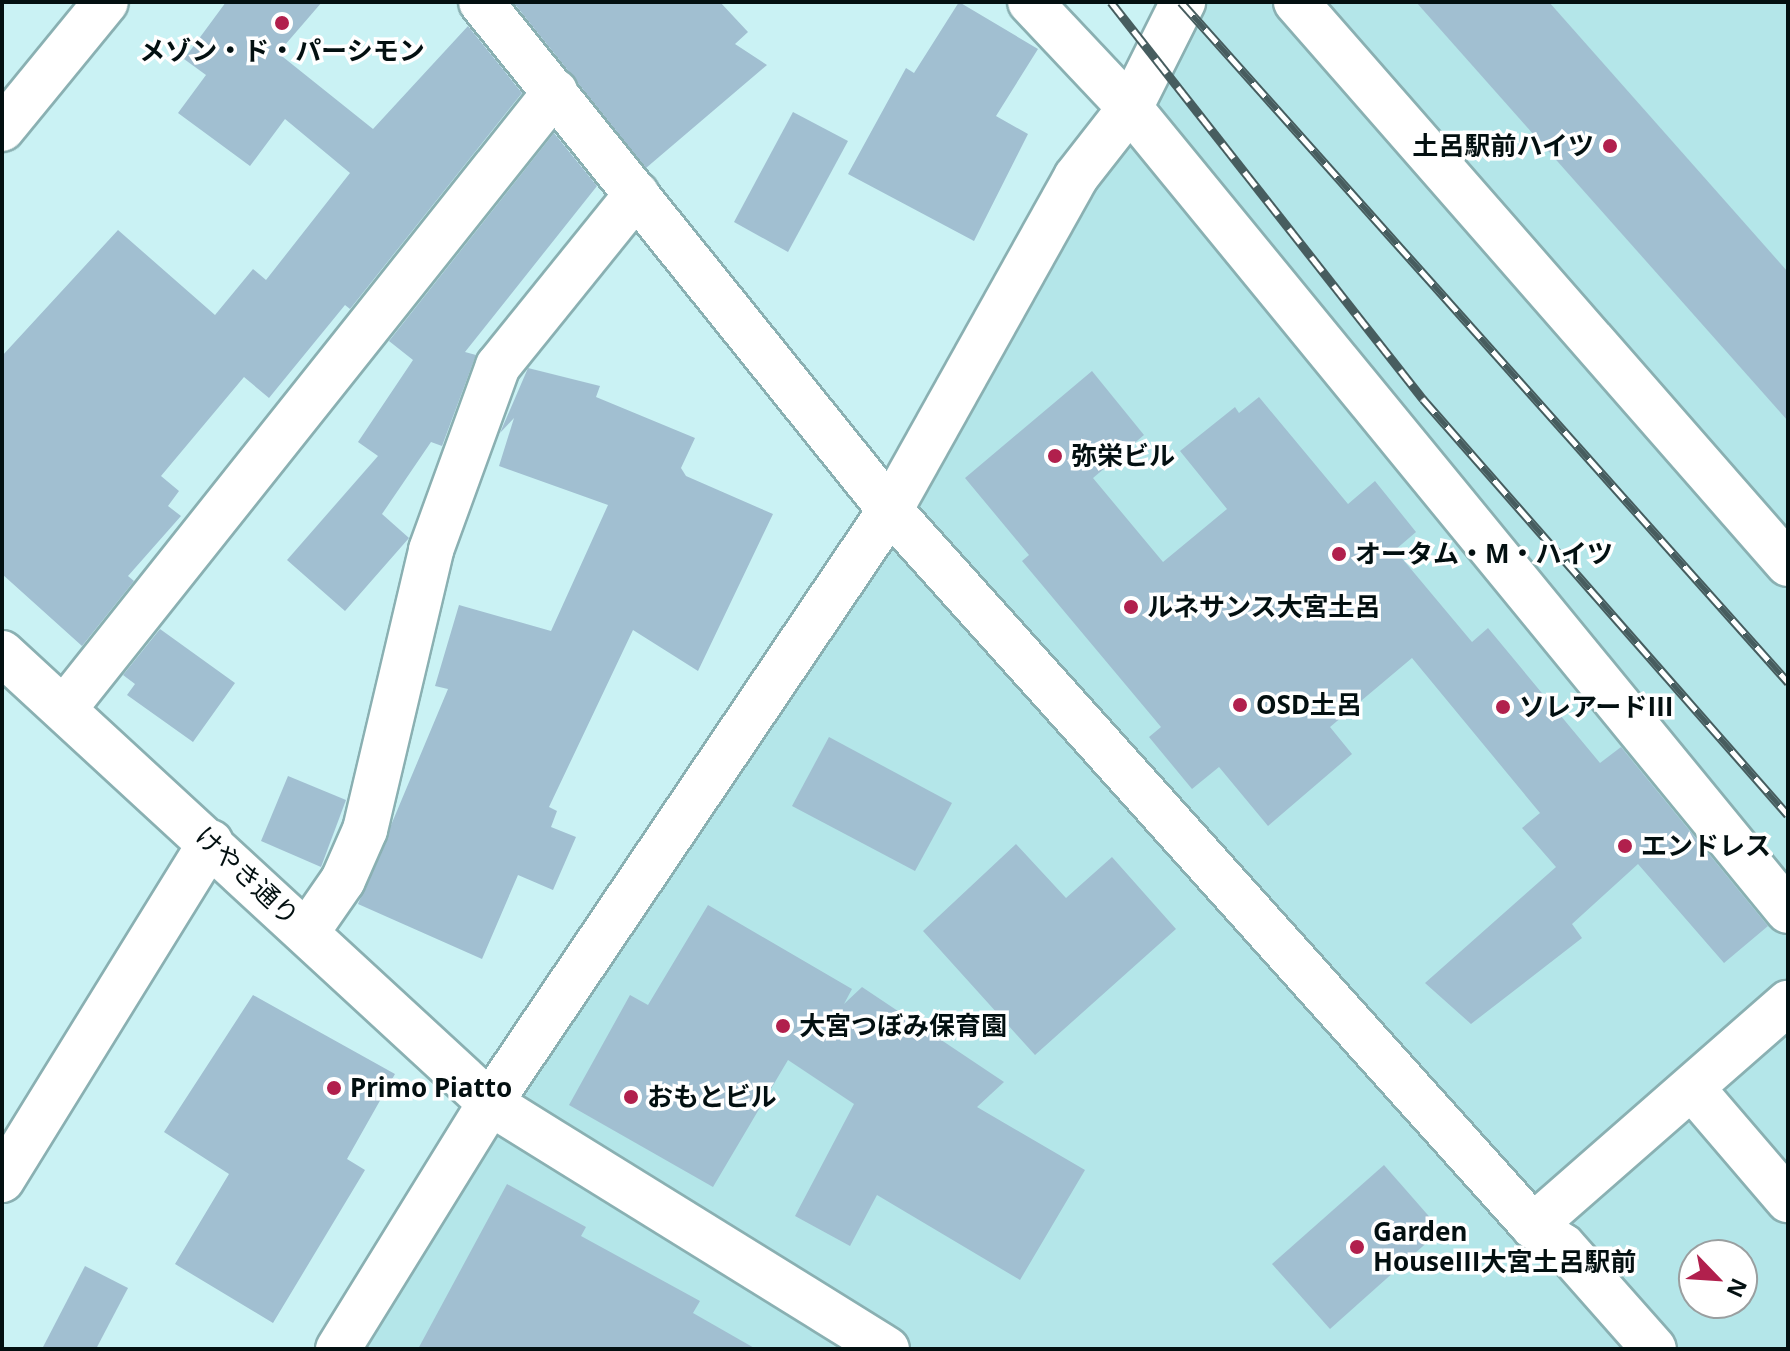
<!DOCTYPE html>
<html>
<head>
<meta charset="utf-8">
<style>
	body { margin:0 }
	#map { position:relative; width:1790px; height:1351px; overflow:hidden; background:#caf2f4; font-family:"Noto Sans","Noto Sans JP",sans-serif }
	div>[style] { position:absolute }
	.built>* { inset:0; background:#b4e6e9 }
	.building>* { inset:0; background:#a1bfd1 }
	.roads { filter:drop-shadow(2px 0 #8ab0b2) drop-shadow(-2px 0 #8ab0b2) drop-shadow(0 2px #8ab0b2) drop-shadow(0 -2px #8ab0b2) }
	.minor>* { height:44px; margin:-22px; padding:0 22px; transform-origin:22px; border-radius:22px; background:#fff }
	.rail>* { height:9px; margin-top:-4.5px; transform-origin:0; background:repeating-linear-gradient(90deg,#fff 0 18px,#475d5f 0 36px); box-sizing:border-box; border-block:2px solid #475d5f }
	.dots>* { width:22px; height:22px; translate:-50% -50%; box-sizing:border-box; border:4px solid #fff; border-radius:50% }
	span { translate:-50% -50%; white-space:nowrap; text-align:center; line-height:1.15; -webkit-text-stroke:7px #fff; paint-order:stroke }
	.poi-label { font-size:26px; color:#031011; font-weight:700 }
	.right { translate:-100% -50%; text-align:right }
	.left { translate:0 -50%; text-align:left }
	.street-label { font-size:26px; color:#031011 }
	.frame { position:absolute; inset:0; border:4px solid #031011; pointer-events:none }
	.north { position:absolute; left:1678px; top:1239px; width:80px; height:80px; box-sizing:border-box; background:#fff; border:2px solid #9a9fa0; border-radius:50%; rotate:115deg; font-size:22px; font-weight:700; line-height:32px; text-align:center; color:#031011 }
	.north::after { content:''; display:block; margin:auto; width:28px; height:36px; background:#b1204d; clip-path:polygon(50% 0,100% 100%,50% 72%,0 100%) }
</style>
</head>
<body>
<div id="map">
	<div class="built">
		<i style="clip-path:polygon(evenodd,1195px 2px,1788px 2px,1788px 1349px,363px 1349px,1195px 2px,1694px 1255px,1742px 1255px,1742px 1303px,1694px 1303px,1694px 1255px)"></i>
	</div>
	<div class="building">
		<i style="clip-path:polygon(226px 2px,322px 2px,278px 53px,373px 129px,468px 26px,522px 93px,350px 309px,345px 305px,269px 398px,244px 377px,161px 476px,179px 491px,168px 506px,181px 516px,128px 576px,134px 581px,82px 646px,2px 574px,2px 356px,118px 230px,215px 315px,253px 269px,266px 280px,350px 173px,285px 119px,250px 166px,178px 113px,206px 75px,184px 59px)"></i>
		<i style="clip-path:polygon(513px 2px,720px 2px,748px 32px,735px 44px,767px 65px,646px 168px)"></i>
		<i style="clip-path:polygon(959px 2px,1038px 49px,996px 116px,1028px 134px,974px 241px,848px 174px,906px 68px,914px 73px)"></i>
		<i style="clip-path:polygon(1416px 2px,1549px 2px,1788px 272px,1788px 421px)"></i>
		<i style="clip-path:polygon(793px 112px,848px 141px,788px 252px,734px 222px)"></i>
		<i style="clip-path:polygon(554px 133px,597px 186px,465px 352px,476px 355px,442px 446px,431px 442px,382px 514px,409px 538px,345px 611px,287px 560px,378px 456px,358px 442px,413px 360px,389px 341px)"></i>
		<i style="clip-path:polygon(528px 368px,600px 386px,596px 397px,695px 438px,681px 468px,686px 476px,773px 514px,698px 671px,633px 630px,549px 807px,557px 811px,551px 827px,576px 837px,553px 890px,518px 875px,482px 959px,358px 904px,448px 689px,435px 686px,459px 605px,551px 631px,608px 505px,499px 466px,514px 418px,500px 433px)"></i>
		<i style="clip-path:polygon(1092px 371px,1144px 435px,1093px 478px,1163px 562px,1227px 509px,1180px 451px,1235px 407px,1239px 413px,1259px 397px,1348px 504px,1375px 481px,1416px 532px,1395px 550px,1472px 642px,1488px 628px,1600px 763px,1621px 747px,1768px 926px,1724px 963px,1638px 864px,1572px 924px,1582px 938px,1471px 1024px,1425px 983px,1556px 867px,1522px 828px,1540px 813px,1412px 658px,1330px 727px,1352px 754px,1268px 826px,1219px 767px,1192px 789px,1149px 737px,1161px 727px,1022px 561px,1029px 555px,965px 478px)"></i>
		<i style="clip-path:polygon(160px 629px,235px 683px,193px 742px,127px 695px,135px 684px,123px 675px)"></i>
		<i style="clip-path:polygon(829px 737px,952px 803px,915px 871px,792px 806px)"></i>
		<i style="clip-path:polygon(288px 776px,346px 800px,321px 867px,261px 841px)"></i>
		<i style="clip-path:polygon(1016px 844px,1066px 898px,1112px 857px,1176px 929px,1035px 1055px,923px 931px)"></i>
		<i style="clip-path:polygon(708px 905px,852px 989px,844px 1004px,862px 987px,1004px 1082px,977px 1107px,1085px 1170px,1020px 1280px,877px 1195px,850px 1246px,795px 1216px,854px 1104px,788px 1060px,713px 1187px,569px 1105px,630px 995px,648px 1005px)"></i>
		<i style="clip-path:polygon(253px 995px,395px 1074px,347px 1159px,365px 1170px,273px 1323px,175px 1264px,229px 1174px,164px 1132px)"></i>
		<i style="clip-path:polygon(1384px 1165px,1441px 1230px,1330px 1329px,1272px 1264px)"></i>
		<i style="clip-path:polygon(507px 1184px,586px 1227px,581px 1236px,700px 1301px,693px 1313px,756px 1349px,418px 1349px)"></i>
		<i style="clip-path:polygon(85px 1266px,128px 1288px,96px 1349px,42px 1349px)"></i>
	</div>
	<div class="roads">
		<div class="minor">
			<i style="left:481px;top:2px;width:652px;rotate:51.16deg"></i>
			<i style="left:890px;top:510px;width:962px;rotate:48.07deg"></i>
			<i style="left:1533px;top:1226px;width:36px;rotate:34deg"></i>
			<i style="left:1563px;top:1246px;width:137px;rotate:48.5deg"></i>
			<i style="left:1030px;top:2px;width:146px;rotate:46.7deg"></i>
			<i style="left:1130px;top:108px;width:1038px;rotate:50.67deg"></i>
			<i style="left:1296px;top:2px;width:747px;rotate:48.8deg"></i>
			<i style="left:2px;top:129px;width:164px;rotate:-50.7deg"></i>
			<i style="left:2px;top:653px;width:664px;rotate:42.68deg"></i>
			<i style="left:490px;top:1103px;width:467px;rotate:31.8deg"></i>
			<i style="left:64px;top:709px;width:789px;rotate:-51.49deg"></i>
			<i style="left:307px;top:932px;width:63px;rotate:-55.3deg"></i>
			<i style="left:343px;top:880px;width:55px;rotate:-66.3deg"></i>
			<i style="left:365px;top:830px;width:288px;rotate:-76.7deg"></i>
			<i style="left:431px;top:550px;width:196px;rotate:-70deg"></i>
			<i style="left:498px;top:366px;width:221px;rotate:-51.1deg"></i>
			<i style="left:1692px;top:1088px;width:148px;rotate:49.4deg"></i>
			<i style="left:2px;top:1180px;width:397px;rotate:-58.3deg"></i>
			<i style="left:1533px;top:1226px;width:339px;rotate:-41.2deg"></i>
			<i style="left:338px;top:1349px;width:289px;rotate:-58.3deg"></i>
			<i style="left:490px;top:1103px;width:715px;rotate:-56deg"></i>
			<i style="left:890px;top:510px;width:381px;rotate:-60.8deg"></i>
			<i style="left:1076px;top:177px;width:88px;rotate:-52deg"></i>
			<i style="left:1130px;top:108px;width:119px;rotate:-63.4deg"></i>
		</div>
	</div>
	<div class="rail">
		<i style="left:1111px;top:2px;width:505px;rotate:51.84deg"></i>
		<i style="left:1423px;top:399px;width:553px;rotate:48.74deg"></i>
		<i style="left:1181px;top:2px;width:912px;rotate:48.25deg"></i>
	</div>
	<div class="dots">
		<i style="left:282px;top:23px;background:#b1204d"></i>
		<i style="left:1610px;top:146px;background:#b1204d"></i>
		<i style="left:1055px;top:456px;background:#b1204d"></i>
		<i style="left:1339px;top:554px;background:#b1204d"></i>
		<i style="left:1131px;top:607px;background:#b1204d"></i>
		<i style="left:1240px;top:705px;background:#b1204d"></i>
		<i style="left:1503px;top:707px;background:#b1204d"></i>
		<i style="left:1625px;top:846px;background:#b1204d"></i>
		<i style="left:783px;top:1026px;background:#b1204d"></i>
		<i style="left:334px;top:1088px;background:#b1204d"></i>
		<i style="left:631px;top:1097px;background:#b1204d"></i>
		<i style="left:1357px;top:1247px;background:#b1204d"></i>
	</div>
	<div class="poi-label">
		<span style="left:282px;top:51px">メゾン・ド・パーシモン</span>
		<span class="right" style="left:1594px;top:146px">土呂駅前ハイツ</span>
		<span class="left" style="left:1071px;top:456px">弥栄ビル</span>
		<span class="left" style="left:1355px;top:554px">オータム・M・ハイツ</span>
		<span class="left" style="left:1147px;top:607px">ルネサンス大宮土呂</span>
		<span class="left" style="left:1256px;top:705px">OSD土呂</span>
		<span class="left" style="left:1519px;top:707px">ソレアードⅢ</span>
		<span class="left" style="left:1641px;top:846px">エンドレス</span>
		<span class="left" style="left:799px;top:1026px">大宮つぼみ保育園</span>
		<span class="left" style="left:350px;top:1088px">Primo Piatto</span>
		<span class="left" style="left:647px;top:1097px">おもとビル</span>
		<span class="left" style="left:1373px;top:1247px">Garden<br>HouseⅢ大宮土呂駅前</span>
	</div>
	<div class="street-label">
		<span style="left:247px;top:876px;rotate:43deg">けやき通り</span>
	</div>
	<div class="frame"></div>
	<div class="north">N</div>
</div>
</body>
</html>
